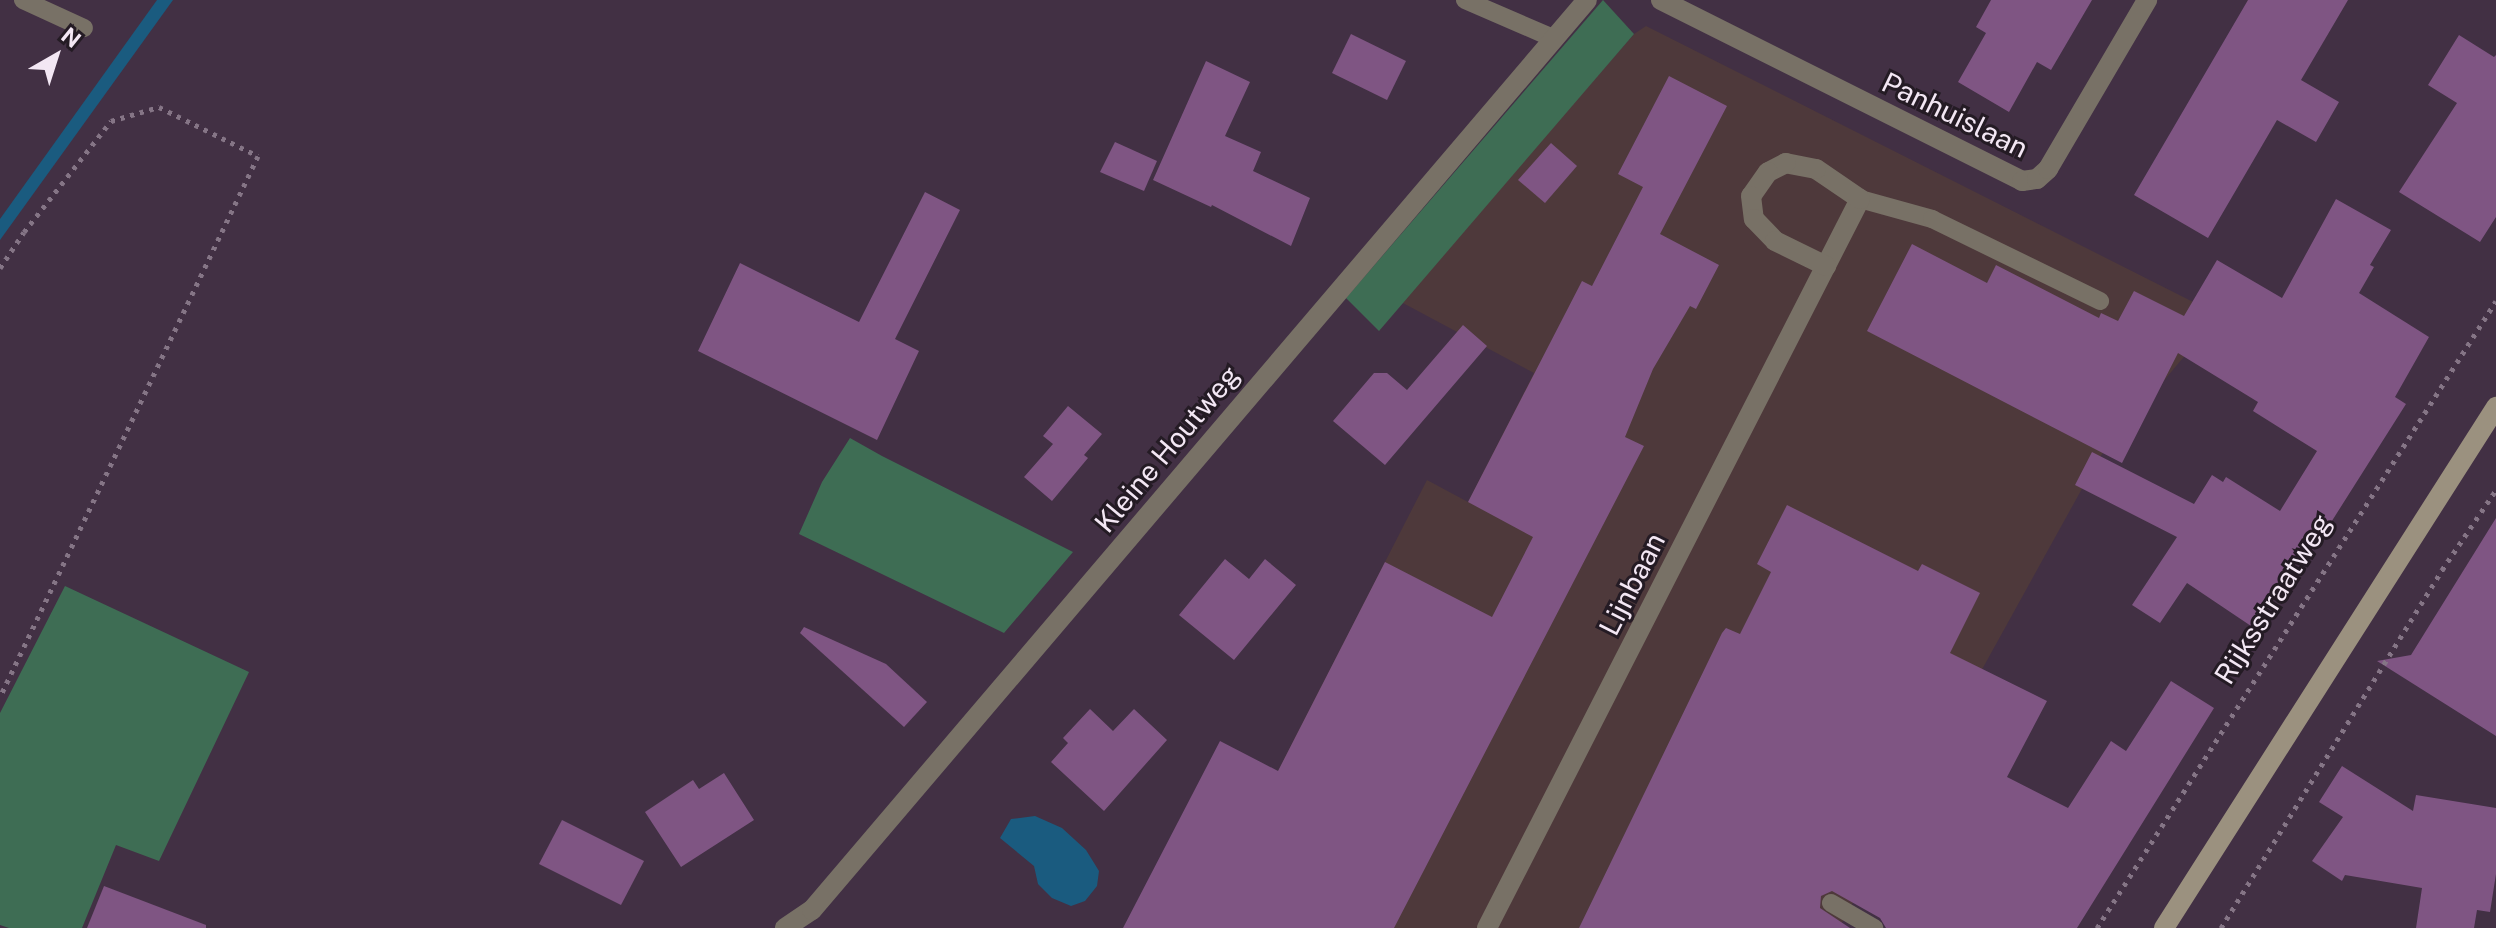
<!DOCTYPE html>
<html>
<head>
<meta charset="utf-8">
<style>
	body { margin:0 }
	#map { position:relative; width:2496px; height:928px; overflow:hidden; background:#423044; font-family:"Public Sans",sans-serif }
	div>[style] { position:absolute }
	.industrial>* { inset:0; background:#4e393b }
	.green>* { inset:0; background:#3e6d54 }
	.water>* { inset:0; background:#1a5b7f }
	.building>* { inset:0; background:#7f5583 }
	.path>* { height:5px; margin-top:-2.5px; transform-origin:0; background:repeating-linear-gradient(90deg,#857586 0 4px,transparent 0 10px) }
	.lane>* { height:18px; margin:-9px; padding:0 9px; transform-origin:9px; border-radius:9px; background:#787166 }
	.street>* { height:20px; margin:-10px; padding:0 10px; transform-origin:10px; border-radius:10px; background:#787166 }
	.secondary>* { height:20px; margin:-10px; padding:0 10px; transform-origin:10px; border-radius:10px; background:#9b917f }
	span { translate:-50% -50%; white-space:nowrap; text-align:center; line-height:1.15; -webkit-text-stroke:6px #241b24; paint-order:stroke }
	.street-label { font-size:28px; color:#f3e7f4 }
	.north { position:absolute; left:16px; top:16px; width:80px; height:80px; -webkit-text-stroke:6px #241b24; paint-order:stroke; rotate:39deg; font-size:22px; font-weight:700; line-height:32px; text-align:center; color:#f3e7f4 }
	.north::after { content:''; display:block; margin:auto; width:28px; height:36px; background:#f3e7f4; clip-path:polygon(50% 0,100% 100%,50% 72%,0 100%) }
</style>
</head>
<body>
<div id="map">
	<div class="industrial">
		<i style="clip-path:polygon(1646px 26px,2219px 315px,2099px 458px,1839px 928px,1123px 928px,1278px 771px,1427px 480px,1468px 502px,1534px 373px,1401px 302px,1634px 34px)"></i>
	</div>
	<div class="green">
		<i style="clip-path:polygon(1603px 0,1634px 34px,1379px 331px,1346px 298px)"></i>
		<i style="clip-path:polygon(850px 438px,882px 456px,1073px 552px,1004px 633px,799px 534px,822px 482px)"></i>
		<i style="clip-path:polygon(65px 586px,249px 672px,159px 861px,116px 845px,82px 928px,9px 928px,0 925px,0 713px)"></i>
	</div>
	<div class="water">
		<i style="clip-path:polygon(157px 0,173px 0,0 240px,0 219px)"></i>
		<i style="clip-path:polygon(1035px 816px,1062px 828px,1086px 850px,1099px 871px,1097px 886px,1085px 901px,1071px 906px,1052px 898px,1038px 884px,1034px 866px,1000px 838px,1011px 819px)"></i>
	</div>
	<div class="building">
		<i style="clip-path:polygon(1991px 0,2092px 0,2051px 70px,2037px 62px,2009px 112px,1958px 82px,1986px 33px,1976px 27px)"></i>
		<i style="clip-path:polygon(2248px 0,2348px 0,2301px 80px,2339px 102px,2316px 142px,2277px 120px,2208px 238px,2134px 195px)"></i>
		<i style="clip-path:polygon(1351px 34px,1406px 61px,1387px 100px,1332px 73px)"></i>
		<i style="clip-path:polygon(2459px 35px,2494px 57px,2496px 55px,2496px 217px,2480px 242px,2399px 192px,2457px 103px,2428px 85px)"></i>
		<i style="clip-path:polygon(1206px 61px,1250px 82px,1225px 136px,1261px 152px,1253px 171px,1310px 198px,1291px 246px,1212px 205px,1211px 207px,1153px 180px)"></i>
		<i style="clip-path:polygon(1669px 76px,1727px 106px,1660px 234px,1719px 265px,1696px 309px,1690px 306px,1653px 369px,1625px 437px,1644px 446px,1394px 928px,1123px 928px,1220px 741px,1278px 771px,1385px 562px,1492px 617px,1533px 537px,1468px 502px,1582px 281px,1592px 286px,1643px 187px,1618px 174px)"></i>
		<i style="clip-path:polygon(1115px 142px,1157px 161px,1144px 191px,1100px 172px)"></i>
		<i style="clip-path:polygon(1551px 143px,1577px 166px,1545px 203px,1518px 180px)"></i>
		<i style="clip-path:polygon(925px 192px,960px 210px,895px 339px,919px 351px,877px 440px,698px 351px,740px 263px,859px 322px)"></i>
		<i style="clip-path:polygon(2336px 199px,2391px 230px,2370px 265px,2374px 267px,2359px 293px,2429px 337px,2395px 397px,2406px 404px,2304px 565px,2295px 559px,2251px 626px,2187px 583px,2160px 623px,2132px 605px,2177px 537px,2075px 485px,2092px 452px,2194px 504px,2212px 475px,2223px 482px,2226px 477px,2280px 511px,2317px 451px,2253px 411px,2258px 402px,2178px 353px,2122px 463px,1867px 331px,1912px 244px,1987px 283px,1996px 265px,2099px 318px,2101px 313px,2118px 321px,2134px 291px,2184px 316px,2217px 260px,2282px 298px)"></i>
		<i style="clip-path:polygon(1463px 325px,1487px 346px,1385px 465px,1333px 421px,1374px 373px,1387px 373px,1407px 390px)"></i>
		<i style="clip-path:polygon(1068px 406px,1102px 434px,1084px 455px,1088px 458px,1052px 501px,1024px 477px,1053px 444px,1043px 436px)"></i>
		<i style="clip-path:polygon(1787px 505px,1918px 571px,1922px 564px,1980px 593px,1950px 653px,2047px 701px,2007px 777px,2068px 808px,2111px 741px,2126px 751px,2171px 681px,2214px 708px,2077px 928px,1886px 928px,1880px 918px,1832px 891px,1821px 896px,1820px 908px,1850px 928px,1579px 928px,1722px 633px,1726px 628px,1740px 634px,1771px 572px,1757px 564px)"></i>
		<i style="clip-path:polygon(2496px 518px,2496px 736px,2377px 661px,2411px 655px)"></i>
		<i style="clip-path:polygon(1225px 559px,1249px 579px,1265px 559px,1296px 585px,1234px 660px,1179px 615px)"></i>
		<i style="clip-path:polygon(804px 627px,886px 664px,927px 702px,904px 727px,800px 633px)"></i>
		<i style="clip-path:polygon(1090px 709px,1113px 731px,1134px 709px,1167px 740px,1104px 811px,1051px 762px,1068px 743px,1063px 738px)"></i>
		<i style="clip-path:polygon(2342px 766px,2413px 811px,2416px 795px,2496px 808px,2496px 874px,2490px 912px,2477px 910px,2474px 928px,2416px 928px,2422px 888px,2345px 875px,2342px 881px,2312px 861px,2343px 817px,2319px 802px)"></i>
		<i style="clip-path:polygon(724px 773px,754px 820px,681px 867px,645px 812px,693px 780px,699px 789px)"></i>
		<i style="clip-path:polygon(562px 820px,644px 861px,621px 905px,539px 864px)"></i>
		<i style="clip-path:polygon(104px 886px,206px 925px,206px 928px,87px 928px)"></i>
	</div>
	<div class="path">
		<i style="left:0;top:268px;width:43px;rotate:-56.3deg"></i>
		<i style="left:24px;top:232px;width:141px;rotate:-51.9deg"></i>
		<i style="left:111px;top:121px;width:50px;rotate:-16.3deg"></i>
		<i style="left:159px;top:107px;width:110px;rotate:26.3deg"></i>
		<i style="left:258px;top:156px;width:599px;rotate:115.5deg"></i>
		<i style="left:2097px;top:928px;width:743px;rotate:-57.53deg"></i>
		<i style="left:2221px;top:928px;width:421px;rotate:-58.3deg"></i>
		<i style="left:2442px;top:570px;width:97px;rotate:-56deg"></i>
	</div>
	<div class="lane">
		<i style="left:23px;top:0;width:67px;rotate:24.7deg"></i>
		<i style="left:1465px;top:0;width:96px;rotate:23.4deg"></i>
		<i style="left:1860px;top:199px;width:75px;rotate:15.5deg"></i>
		<i style="left:1932px;top:219px;width:187px;rotate:26deg"></i>
		<i style="left:1831px;top:903px;width:50px;rotate:30.2deg"></i>
	</div>
	<div class="street">
		<i style="left:1661px;top:0;width:404px;rotate:26.6deg"></i>
		<i style="left:2022px;top:181px;width:15px;rotate:-8deg"></i>
		<i style="left:2037px;top:179px;width:15px;rotate:-42deg"></i>
		<i style="left:2048px;top:169px;width:196px;rotate:-59.6deg"></i>
		<i style="left:785px;top:928px;width:32px;rotate:-34deg"></i>
		<i style="left:812px;top:910px;width:1195px;rotate:-49.58deg"></i>
		<i style="left:1487px;top:928px;width:819px;rotate:-62.9deg"></i>
		<i style="left:1860px;top:199px;width:53px;rotate:-145.7deg"></i>
		<i style="left:1816px;top:169px;width:31px;rotate:-169deg"></i>
		<i style="left:1786px;top:163px;width:20px;rotate:153deg"></i>
		<i style="left:1768px;top:172px;width:29px;rotate:125deg"></i>
		<i style="left:1751px;top:196px;width:23px;rotate:83deg"></i>
		<i style="left:1754px;top:219px;width:30px;rotate:46deg"></i>
		<i style="left:1775px;top:241px;width:57px;rotate:26.1deg"></i>
	</div>
	<div class="secondary">
		<i style="left:2164px;top:928px;width:618px;rotate:-57.49deg"></i>
	</div>
	<div class="street-label">
		<span style="left:1955px;top:115px;rotate:26deg">Panhuislaan</span>
		<span style="left:1167px;top:449px;rotate:-50deg">Kleine Houtweg</span>
		<span style="left:1632px;top:584px;rotate:-63deg">Lijnbaan</span>
		<span style="left:2273px;top:599px;rotate:-58deg">Rijksstraatweg</span>
	</div>
	<div class="north">N</div>
</div>
</body>
</html>
